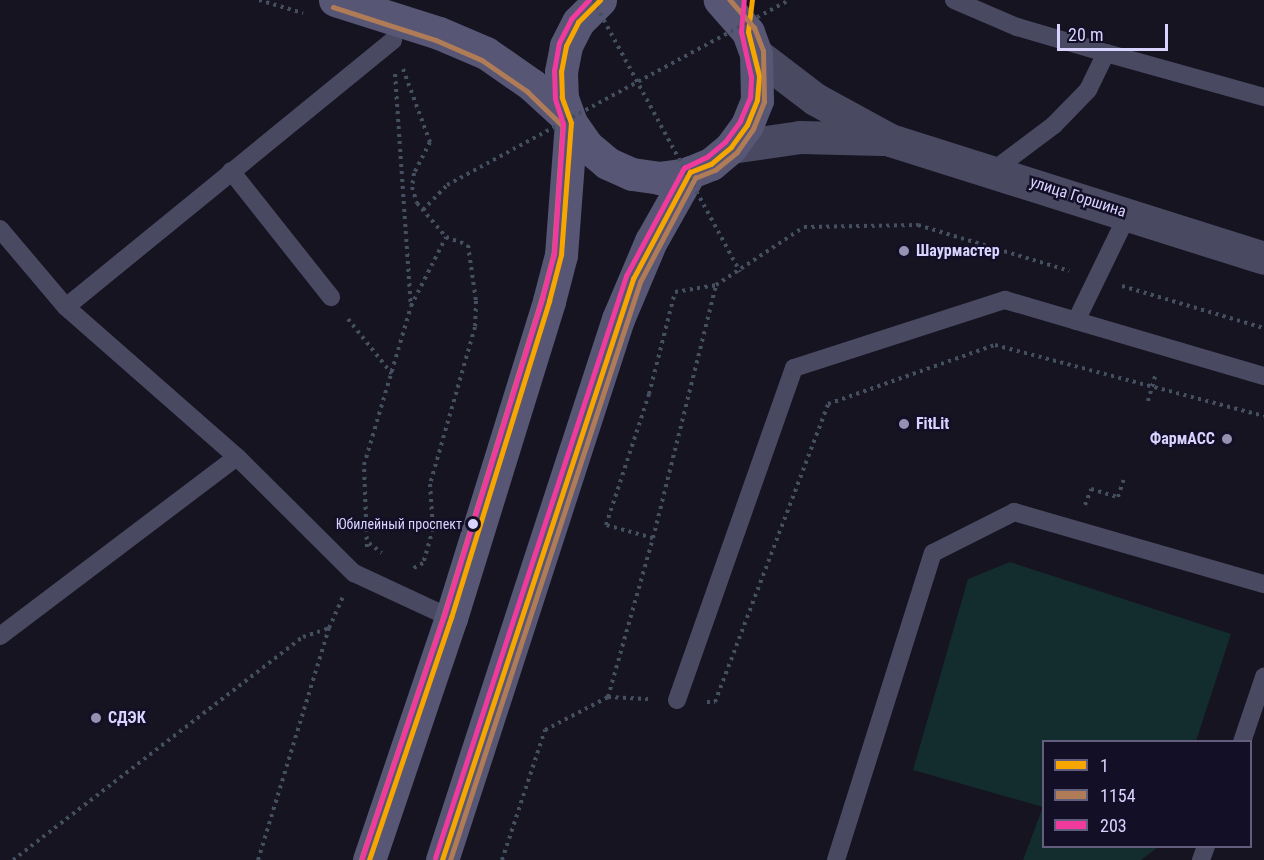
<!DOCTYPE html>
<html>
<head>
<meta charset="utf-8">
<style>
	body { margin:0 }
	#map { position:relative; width:1264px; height:860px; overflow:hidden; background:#161421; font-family:"Roboto Condensed",sans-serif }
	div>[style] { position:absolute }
	.green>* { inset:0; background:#132c2d }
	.path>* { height:4px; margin-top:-2px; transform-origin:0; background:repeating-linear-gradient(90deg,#44505f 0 3px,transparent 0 7.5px) }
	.lane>* { height:18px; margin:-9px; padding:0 9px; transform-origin:9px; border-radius:9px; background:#4a4962 }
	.street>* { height:33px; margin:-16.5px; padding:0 16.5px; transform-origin:16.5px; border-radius:16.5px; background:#4a4962 }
	.secondary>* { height:33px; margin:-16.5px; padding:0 16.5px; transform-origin:16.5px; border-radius:16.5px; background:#575674 }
	.path-bridge>* { height:4px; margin-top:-2px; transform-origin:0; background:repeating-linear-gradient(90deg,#44505f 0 3px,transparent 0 7.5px) }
	.bus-1>* { height:4.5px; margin:-2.25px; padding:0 2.25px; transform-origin:2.25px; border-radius:2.25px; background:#f7a600 }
	.bus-2>* { height:4.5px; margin:-2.25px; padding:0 2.25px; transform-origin:2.25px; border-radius:2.25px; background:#b07c57 }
	.bus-3>* { height:4.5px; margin:-2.25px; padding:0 2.25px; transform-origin:2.25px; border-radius:2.25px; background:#f13a9d }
	.dots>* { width:16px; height:16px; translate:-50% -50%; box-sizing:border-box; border:3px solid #130f26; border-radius:50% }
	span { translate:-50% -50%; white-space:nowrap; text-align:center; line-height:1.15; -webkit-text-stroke:5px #130f26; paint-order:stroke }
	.bus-label { font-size:14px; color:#d9d4ff }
	.right { translate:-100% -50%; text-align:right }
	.street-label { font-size:16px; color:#d9d4ff }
	.poi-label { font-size:16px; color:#d9d4ff; font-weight:700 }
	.left { translate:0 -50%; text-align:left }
	.legend { position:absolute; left:1042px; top:740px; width:210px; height:108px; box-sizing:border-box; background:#130f26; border:2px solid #625e7d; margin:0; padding:8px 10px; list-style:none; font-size:18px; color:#d9d4ff }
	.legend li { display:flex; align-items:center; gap:12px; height:30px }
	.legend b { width:30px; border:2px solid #625e7d }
	.scale { position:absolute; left:1057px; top:24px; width:111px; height:27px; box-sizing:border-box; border:3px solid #d9d4ff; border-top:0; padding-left:8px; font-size:18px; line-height:21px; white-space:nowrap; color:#d9d4ff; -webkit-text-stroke:4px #130f26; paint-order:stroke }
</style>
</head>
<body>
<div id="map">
	<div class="green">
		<i style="clip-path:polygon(1010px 562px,1231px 634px,1196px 741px,1044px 742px,1044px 846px,1158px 847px,1141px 860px,1023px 860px,1043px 807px,913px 770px,968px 579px)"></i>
	</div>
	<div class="path">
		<i style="left:259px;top:0;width:46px;rotate:16.5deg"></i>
		<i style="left:403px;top:69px;width:78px;rotate:69.7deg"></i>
		<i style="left:430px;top:142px;width:35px;rotate:117deg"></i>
		<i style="left:414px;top:173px;width:14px;rotate:98deg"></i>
		<i style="left:412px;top:187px;width:17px;rotate:73deg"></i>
		<i style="left:417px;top:203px;width:45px;rotate:49.5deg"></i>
		<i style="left:446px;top:237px;width:23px;rotate:20deg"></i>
		<i style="left:468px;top:245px;width:57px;rotate:81.9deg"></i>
		<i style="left:476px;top:301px;width:26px;rotate:92deg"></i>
		<i style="left:475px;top:327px;width:163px;rotate:106deg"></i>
		<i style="left:430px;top:484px;width:45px;rotate:86.2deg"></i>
		<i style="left:433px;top:529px;width:35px;rotate:106deg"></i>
		<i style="left:423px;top:563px;width:13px;rotate:151deg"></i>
		<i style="left:395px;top:74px;width:233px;rotate:86.1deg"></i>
		<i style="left:423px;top:210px;width:35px;rotate:-46deg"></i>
		<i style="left:1122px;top:286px;width:148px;rotate:16.5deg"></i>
		<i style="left:348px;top:319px;width:70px;rotate:51.3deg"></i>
		<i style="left:1148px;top:401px;width:29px;rotate:-74deg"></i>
		<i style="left:1085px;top:505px;width:17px;rotate:-69deg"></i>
		<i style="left:1091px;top:489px;width:28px;rotate:17deg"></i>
		<i style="left:1118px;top:497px;width:20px;rotate:-72deg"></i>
		<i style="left:653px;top:538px;width:49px;rotate:-164.5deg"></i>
		<i style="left:606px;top:525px;width:138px;rotate:-71.8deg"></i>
		<i style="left:649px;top:394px;width:105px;rotate:-75.7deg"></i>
		<i style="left:675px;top:292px;width:42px;rotate:-9.7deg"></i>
		<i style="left:369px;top:543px;width:16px;rotate:38deg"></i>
		<i style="left:367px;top:547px;width:82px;rotate:-92.1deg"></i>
		<i style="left:364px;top:465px;width:166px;rotate:-73.5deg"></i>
		<i style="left:411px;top:306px;width:77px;rotate:-63.1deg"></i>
		<i style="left:608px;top:697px;width:165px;rotate:-74.2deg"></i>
		<i style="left:653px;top:538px;width:261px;rotate:-76deg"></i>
		<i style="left:716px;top:285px;width:105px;rotate:-33.4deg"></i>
		<i style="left:804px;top:227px;width:114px;rotate:-1deg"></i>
		<i style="left:918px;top:225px;width:158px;rotate:16.9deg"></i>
		<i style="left:707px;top:702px;width:8px"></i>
		<i style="left:715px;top:702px;width:319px;rotate:-69.2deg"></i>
		<i style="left:828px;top:404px;width:177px;rotate:-19.5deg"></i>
		<i style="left:995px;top:345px;width:278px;rotate:14.8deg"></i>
		<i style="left:13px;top:860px;width:366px;rotate:-37.6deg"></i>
		<i style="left:303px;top:637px;width:28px;rotate:-19deg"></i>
		<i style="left:258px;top:860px;width:243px;rotate:-73deg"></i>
		<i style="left:329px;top:628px;width:34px;rotate:-66deg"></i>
		<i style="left:502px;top:860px;width:137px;rotate:-71.7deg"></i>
		<i style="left:545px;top:730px;width:71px;rotate:-27.6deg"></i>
		<i style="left:608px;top:697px;width:40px;rotate:2.9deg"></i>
	</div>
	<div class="lane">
		<i style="left:954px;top:0;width:69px;rotate:23.2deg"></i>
		<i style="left:1017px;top:27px;width:93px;rotate:16.3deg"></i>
		<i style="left:1106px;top:53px;width:41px;rotate:115.9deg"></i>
		<i style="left:1088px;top:90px;width:49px;rotate:134.2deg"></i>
		<i style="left:1054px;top:125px;width:75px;rotate:143.1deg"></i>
		<i style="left:1106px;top:53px;width:164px;rotate:15.6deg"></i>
		<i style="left:231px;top:171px;width:161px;rotate:51.6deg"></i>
		<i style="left:0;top:229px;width:102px;rotate:49.8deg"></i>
		<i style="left:66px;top:307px;width:227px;rotate:41.3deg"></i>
		<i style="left:237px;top:457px;width:165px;rotate:44.8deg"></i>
		<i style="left:354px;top:573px;width:107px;rotate:24.9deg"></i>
		<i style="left:66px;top:307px;width:422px;rotate:-39.2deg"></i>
		<i style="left:1076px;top:321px;width:119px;rotate:-64.1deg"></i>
		<i style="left:0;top:636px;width:297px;rotate:-37.1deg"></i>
		<i style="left:677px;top:700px;width:352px;rotate:-70.6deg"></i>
		<i style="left:794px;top:368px;width:222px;rotate:-17.9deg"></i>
		<i style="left:1005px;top:300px;width:270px;rotate:16.4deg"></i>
		<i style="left:1242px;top:742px;width:69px;rotate:-71.3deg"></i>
		<i style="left:836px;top:860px;width:322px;rotate:-72.5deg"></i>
		<i style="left:933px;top:553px;width:91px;rotate:-26.8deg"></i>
		<i style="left:1014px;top:512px;width:260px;rotate:16.1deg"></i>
		<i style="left:1201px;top:860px;width:15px;rotate:-70deg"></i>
	</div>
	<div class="street">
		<i style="left:756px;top:54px;width:74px;rotate:37.3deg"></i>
		<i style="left:815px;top:99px;width:85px;rotate:28.7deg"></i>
		<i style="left:890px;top:140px;width:392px;rotate:17.5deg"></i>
		<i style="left:731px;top:147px;width:70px;rotate:-8.2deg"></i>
		<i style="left:800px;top:137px;width:82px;rotate:1.4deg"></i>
	</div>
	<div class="secondary">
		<i style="left:335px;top:0;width:109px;rotate:17.6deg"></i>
		<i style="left:439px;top:33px;width:51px;rotate:23.1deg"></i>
		<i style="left:486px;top:53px;width:56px;rotate:34.8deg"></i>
		<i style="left:532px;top:85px;width:50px;rotate:42.6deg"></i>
		<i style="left:600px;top:0;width:31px;rotate:135deg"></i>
		<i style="left:578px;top:22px;width:27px;rotate:117deg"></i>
		<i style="left:566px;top:46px;width:26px;rotate:101deg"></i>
		<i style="left:561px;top:72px;width:26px;rotate:88deg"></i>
		<i style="left:562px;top:98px;width:27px;rotate:70deg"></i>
		<i style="left:571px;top:123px;width:28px;rotate:55deg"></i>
		<i style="left:587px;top:146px;width:26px;rotate:40deg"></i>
		<i style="left:607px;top:163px;width:27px;rotate:24deg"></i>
		<i style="left:632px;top:174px;width:27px;rotate:8deg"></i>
		<i style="left:659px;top:178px;width:27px;rotate:-8deg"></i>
		<i style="left:686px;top:174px;width:27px;rotate:-22deg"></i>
		<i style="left:711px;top:164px;width:26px;rotate:-40deg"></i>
		<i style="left:731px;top:147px;width:27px;rotate:-54deg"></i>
		<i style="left:747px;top:125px;width:27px;rotate:-68deg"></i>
		<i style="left:757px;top:100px;width:46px;rotate:-91.2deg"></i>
		<i style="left:756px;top:54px;width:23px;rotate:-110deg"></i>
		<i style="left:748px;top:32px;width:43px;rotate:-131.2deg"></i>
		<i style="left:369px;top:860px;width:256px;rotate:-71.3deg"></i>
		<i style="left:451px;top:618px;width:332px;rotate:-72.8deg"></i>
		<i style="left:549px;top:301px;width:48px;rotate:-75.4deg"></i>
		<i style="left:561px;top:255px;width:132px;rotate:-85.7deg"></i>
		<i style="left:442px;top:860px;width:569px;rotate:-71.98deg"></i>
		<i style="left:618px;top:319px;width:85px;rotate:-67.1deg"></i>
		<i style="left:651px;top:241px;width:79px;rotate:-60.5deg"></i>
	</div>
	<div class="path-bridge">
		<i style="left:593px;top:0;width:309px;rotate:61.6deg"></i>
		<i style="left:447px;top:185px;width:389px;rotate:-28.4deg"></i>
	</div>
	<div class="bus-1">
		<i style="left:369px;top:860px;width:256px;rotate:-71.3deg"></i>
		<i style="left:451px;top:618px;width:332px;rotate:-72.8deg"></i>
		<i style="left:549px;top:301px;width:48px;rotate:-75.4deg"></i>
		<i style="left:561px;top:255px;width:132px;rotate:-85.7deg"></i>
		<i style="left:571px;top:123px;width:27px;rotate:-110deg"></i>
		<i style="left:562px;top:98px;width:26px;rotate:-92deg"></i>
		<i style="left:561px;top:72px;width:26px;rotate:-79deg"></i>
		<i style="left:566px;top:46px;width:27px;rotate:-63deg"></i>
		<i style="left:578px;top:22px;width:31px;rotate:-45deg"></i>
		<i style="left:442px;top:860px;width:612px;rotate:-71.8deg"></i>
		<i style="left:633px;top:279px;width:121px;rotate:-62deg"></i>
		<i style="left:690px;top:172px;width:22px;rotate:-21deg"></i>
		<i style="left:711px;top:164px;width:26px;rotate:-40deg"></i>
		<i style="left:731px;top:147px;width:27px;rotate:-54deg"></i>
		<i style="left:747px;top:125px;width:27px;rotate:-68deg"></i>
		<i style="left:757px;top:100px;width:24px;rotate:-85deg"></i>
		<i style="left:759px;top:76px;width:45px;rotate:-104deg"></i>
		<i style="left:748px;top:32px;width:32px;rotate:-83deg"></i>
	</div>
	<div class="bus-2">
		<i style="left:333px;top:7px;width:108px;rotate:17.8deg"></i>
		<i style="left:436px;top:40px;width:50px;rotate:23.5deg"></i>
		<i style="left:482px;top:60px;width:55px;rotate:34.6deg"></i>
		<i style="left:527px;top:91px;width:50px;rotate:44.2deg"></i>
		<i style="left:563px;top:126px;width:128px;rotate:94deg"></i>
		<i style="left:554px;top:254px;width:47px;rotate:104.9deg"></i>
		<i style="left:542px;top:299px;width:332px;rotate:107.2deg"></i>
		<i style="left:444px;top:616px;width:256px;rotate:108.7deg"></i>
		<i style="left:450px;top:860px;width:608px;rotate:-71.8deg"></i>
		<i style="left:640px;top:282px;width:118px;rotate:-62.1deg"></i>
		<i style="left:695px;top:178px;width:22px;rotate:-22deg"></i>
		<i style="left:715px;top:170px;width:28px;rotate:-39deg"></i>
		<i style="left:737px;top:152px;width:28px;rotate:-55deg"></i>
		<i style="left:753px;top:129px;width:29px;rotate:-68deg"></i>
		<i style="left:764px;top:102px;width:51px;rotate:-91.1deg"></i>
		<i style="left:763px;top:51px;width:25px;rotate:-111deg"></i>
		<i style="left:754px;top:28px;width:37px;rotate:-131deg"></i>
	</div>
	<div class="bus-3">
		<i style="left:362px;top:858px;width:256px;rotate:-71.3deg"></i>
		<i style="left:444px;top:616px;width:332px;rotate:-72.8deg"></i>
		<i style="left:542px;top:299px;width:47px;rotate:-75.1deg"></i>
		<i style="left:554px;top:254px;width:130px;rotate:-86deg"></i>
		<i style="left:563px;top:124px;width:26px;rotate:-108deg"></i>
		<i style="left:555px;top:99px;width:28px;rotate:-92deg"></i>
		<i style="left:554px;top:71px;width:28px;rotate:-80deg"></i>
		<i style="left:559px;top:43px;width:27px;rotate:-63deg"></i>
		<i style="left:571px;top:19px;width:26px;rotate:-47deg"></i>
		<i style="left:435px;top:858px;width:613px;rotate:-71.83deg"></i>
		<i style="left:626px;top:276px;width:123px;rotate:-61.8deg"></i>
		<i style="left:684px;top:168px;width:25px;rotate:-26deg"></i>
		<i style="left:707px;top:157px;width:23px;rotate:-40deg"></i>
		<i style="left:725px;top:142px;width:26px;rotate:-54deg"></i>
		<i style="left:740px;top:121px;width:25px;rotate:-67deg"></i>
		<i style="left:750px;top:98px;width:21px;rotate:-87deg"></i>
		<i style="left:751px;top:77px;width:46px;rotate:-102.5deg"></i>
		<i style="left:741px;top:32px;width:32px;rotate:-85deg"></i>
	</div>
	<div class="dots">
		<i style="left:904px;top:251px;background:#9591b1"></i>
		<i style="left:904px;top:424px;background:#9591b1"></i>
		<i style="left:1227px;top:439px;background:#9591b1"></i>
		<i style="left:473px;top:524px;background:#d9d4ff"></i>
		<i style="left:96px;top:718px;background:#9591b1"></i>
	</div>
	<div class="bus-label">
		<span class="right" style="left:462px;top:524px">Юбилейный проспект</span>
	</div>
	<div class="street-label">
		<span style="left:1078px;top:197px;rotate:18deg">улица Горшина</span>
	</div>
	<div class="poi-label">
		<span class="left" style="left:916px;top:251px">Шаурмастер</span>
		<span class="left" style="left:916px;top:424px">FitLit</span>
		<span class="right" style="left:1215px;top:439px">ФармАСС</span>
		<span class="left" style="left:108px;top:718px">СДЭК</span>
	</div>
	<ul class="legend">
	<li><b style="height:8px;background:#f7a600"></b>1</li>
	<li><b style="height:8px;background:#b07c57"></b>1154</li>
	<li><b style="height:8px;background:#f13a9d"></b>203</li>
	</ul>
	<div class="scale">20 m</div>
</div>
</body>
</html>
